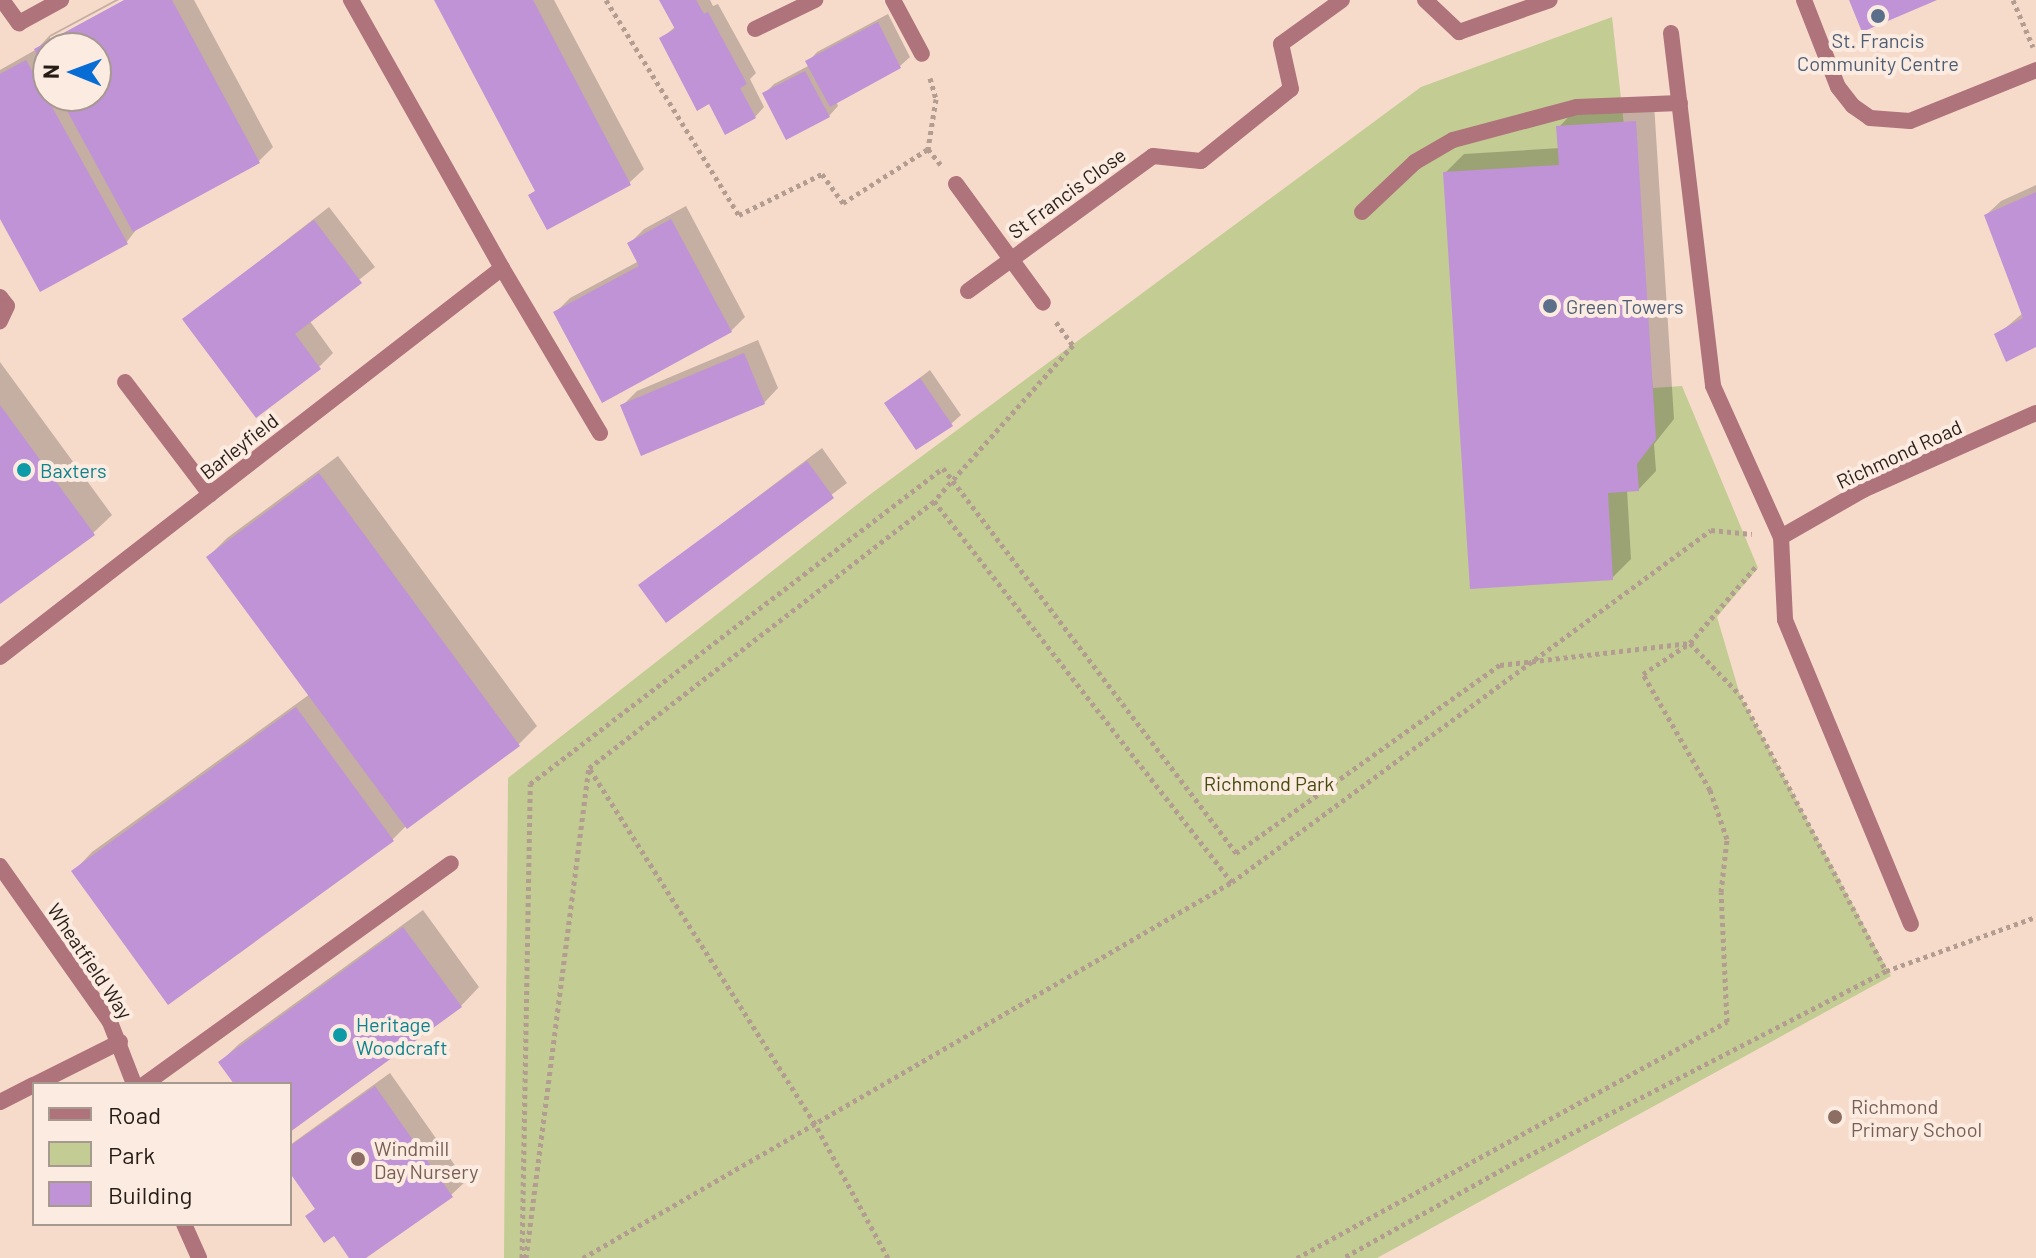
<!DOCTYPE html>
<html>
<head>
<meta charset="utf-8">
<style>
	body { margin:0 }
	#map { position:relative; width:2036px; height:1258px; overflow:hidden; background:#f6dbcb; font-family:Barlow,sans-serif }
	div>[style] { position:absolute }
	.green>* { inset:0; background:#c2cc93 }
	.shadow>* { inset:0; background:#0003 }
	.building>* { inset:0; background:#c092d6 }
	.path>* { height:5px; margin-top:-2.5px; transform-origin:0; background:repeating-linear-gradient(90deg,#b29d90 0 4px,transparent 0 8px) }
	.service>* { height:16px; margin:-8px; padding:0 8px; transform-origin:8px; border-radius:8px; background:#af737b }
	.minor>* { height:16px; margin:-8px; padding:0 8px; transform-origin:8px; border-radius:8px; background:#af737b }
	.dots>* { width:22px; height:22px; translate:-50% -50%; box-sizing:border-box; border:4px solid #fbebe1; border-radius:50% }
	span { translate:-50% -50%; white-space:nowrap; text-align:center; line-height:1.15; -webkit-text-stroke:8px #fbebe1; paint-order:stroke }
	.service-label { font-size:20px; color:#4e5e75 }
	.left { translate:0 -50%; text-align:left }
	.street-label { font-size:20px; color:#271d17 }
	.culture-label { font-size:20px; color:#0d838f }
	.park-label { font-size:20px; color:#454c0d }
	.education-label { font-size:20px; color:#785e54 }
	.legend { position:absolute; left:32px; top:1082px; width:260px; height:144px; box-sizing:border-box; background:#fbebe1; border:2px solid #a69990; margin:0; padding:10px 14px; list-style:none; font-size:24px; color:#271d17 }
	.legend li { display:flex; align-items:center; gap:16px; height:40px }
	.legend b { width:40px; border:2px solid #a69990 }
	.north { position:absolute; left:32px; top:32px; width:80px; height:80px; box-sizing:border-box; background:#fbebe1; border:2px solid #a69990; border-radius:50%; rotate:271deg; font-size:22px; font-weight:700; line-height:32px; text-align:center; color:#271d17 }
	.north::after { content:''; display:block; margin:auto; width:28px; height:36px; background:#086cd5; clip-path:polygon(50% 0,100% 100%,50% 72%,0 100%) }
</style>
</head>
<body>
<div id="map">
	<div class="green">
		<i style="clip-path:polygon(1612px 17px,1653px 388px,1682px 386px,1758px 568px,1717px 617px,1740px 695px,1891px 976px,1377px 1258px,504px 1258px,508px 778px,868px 496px,1421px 87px)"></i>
	</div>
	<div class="shadow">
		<i style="clip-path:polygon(evenodd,115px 0,119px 0,50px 37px,50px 42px,128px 0,194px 0,273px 147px,259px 161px,139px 226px,126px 243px,0 214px,0 70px,37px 49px,50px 35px,115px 0,48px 48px,96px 48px,96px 96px,48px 96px,48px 48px)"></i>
		<i style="clip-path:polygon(436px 0,554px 0,644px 169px,629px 183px,537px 189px)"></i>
		<i style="clip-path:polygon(662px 0,710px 0,713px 6px,718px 4px,756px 73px,750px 79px,764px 107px,755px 117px,662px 38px,676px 26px)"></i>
		<i style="clip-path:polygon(888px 14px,910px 57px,900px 66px,836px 101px,838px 106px,829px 116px,765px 93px,774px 84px,810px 65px,808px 62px,817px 52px)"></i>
		<i style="clip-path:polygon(1654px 103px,1674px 419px,1654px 444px,1656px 471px,1638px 490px,1627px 490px,1631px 559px,1612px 578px,1445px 173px,1464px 154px,1560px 148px,1559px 127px,1577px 108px)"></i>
		<i style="clip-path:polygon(2036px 185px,2036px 345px,1997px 335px,2023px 313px,1986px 215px,2001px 201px)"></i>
		<i style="clip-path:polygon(686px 206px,745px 317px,731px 331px,555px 313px,570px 298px,639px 261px,630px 243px,644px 229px)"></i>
		<i style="clip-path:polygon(329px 207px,375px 267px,309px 320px,333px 353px,319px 367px,185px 319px)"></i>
		<i style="clip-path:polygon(758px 340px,778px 388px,764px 403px,623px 405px,637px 391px)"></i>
		<i style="clip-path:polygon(0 362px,112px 515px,93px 533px,0 602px)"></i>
		<i style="clip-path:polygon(930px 370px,961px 415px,951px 424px,887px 403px)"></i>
		<i style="clip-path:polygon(822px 448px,847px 483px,667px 620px,641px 585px)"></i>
		<i style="clip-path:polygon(338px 456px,537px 726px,519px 744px,407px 825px,392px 840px,74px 871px,92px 852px,310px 694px,208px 557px,227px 538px)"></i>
		<i style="clip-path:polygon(423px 910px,479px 987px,461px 1006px,290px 1129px,290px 1084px,236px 1084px,220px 1062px,239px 1044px)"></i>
		<i style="clip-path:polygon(390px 1073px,466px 1181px,451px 1195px,363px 1258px,352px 1258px,334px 1233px,307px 1217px,317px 1207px,290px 1169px,290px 1145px)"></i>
	</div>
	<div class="building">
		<i style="clip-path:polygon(124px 0,172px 0,260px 163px,133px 232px,59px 96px,96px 96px,96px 48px,48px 48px,48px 75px,34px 49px)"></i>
		<i style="clip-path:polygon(434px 0,533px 0,631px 185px,547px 230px,528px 195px,535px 191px)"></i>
		<i style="clip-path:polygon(659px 0,696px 0,704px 14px,708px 12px,747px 84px,740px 88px,756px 118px,725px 135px,709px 104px,697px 111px,659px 38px,675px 29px)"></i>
		<i style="clip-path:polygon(1849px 0,1937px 0,1862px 32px)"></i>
		<i style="clip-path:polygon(878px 22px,901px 68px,830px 107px,805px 61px)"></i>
		<i style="clip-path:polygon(26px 60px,128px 244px,40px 292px,0 219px,0 74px)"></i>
		<i style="clip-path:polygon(805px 71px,830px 117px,786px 140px,762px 93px)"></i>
		<i style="clip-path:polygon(1636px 121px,1656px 439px,1637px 464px,1639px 491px,1608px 493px,1613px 580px,1470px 589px,1443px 172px,1559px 165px,1556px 126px)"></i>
		<i style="clip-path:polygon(2036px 192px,2036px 347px,2006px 362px,1994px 334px,2023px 318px,1984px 215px)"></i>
		<i style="clip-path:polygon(671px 219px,732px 332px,602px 403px,553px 312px,639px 266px,627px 243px)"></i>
		<i style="clip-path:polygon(314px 220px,362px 283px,295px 334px,321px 369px,256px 418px,182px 319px)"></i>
		<i style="clip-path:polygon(744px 353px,765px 404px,641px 456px,620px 405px)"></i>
		<i style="clip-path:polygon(920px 378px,953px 426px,916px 450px,884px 403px)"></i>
		<i style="clip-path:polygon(0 405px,95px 535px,0 604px)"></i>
		<i style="clip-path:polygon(807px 461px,834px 498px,666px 623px,638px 585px)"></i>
		<i style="clip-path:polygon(319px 473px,520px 746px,407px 829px,206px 557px)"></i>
		<i style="clip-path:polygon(296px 707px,394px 841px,168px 1005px,71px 871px)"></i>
		<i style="clip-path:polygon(403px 927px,462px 1007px,290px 1132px,290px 1084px,234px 1084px,218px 1062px)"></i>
		<i style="clip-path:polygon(375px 1086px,453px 1197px,366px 1258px,349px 1258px,334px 1236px,324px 1243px,305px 1216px,315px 1209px,290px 1173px,290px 1146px)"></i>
	</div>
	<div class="path">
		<i style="left:606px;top:0;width:253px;rotate:58.3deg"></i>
		<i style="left:739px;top:215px;width:93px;rotate:-26.3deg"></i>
		<i style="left:822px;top:174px;width:36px;rotate:54deg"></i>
		<i style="left:843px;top:203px;width:101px;rotate:-32.4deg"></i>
		<i style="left:2013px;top:0;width:51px;rotate:66.9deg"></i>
		<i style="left:930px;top:78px;width:22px;rotate:74deg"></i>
		<i style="left:936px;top:99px;width:51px;rotate:99.1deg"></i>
		<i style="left:928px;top:149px;width:22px;rotate:51deg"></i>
		<i style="left:1056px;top:322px;width:29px;rotate:54deg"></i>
		<i style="left:1073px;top:345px;width:209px;rotate:131.7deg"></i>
		<i style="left:934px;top:501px;width:484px;rotate:52deg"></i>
		<i style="left:1232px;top:882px;width:594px;rotate:-36.31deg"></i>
		<i style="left:1711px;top:530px;width:41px;rotate:5.6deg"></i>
		<i style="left:1886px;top:971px;width:159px;rotate:-19.8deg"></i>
		<i style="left:522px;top:1258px;width:474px;rotate:-89deg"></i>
		<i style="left:530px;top:784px;width:520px;rotate:-37.42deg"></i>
		<i style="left:943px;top:468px;width:484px;rotate:52.7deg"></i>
		<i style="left:1236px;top:853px;width:324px;rotate:-35.5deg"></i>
		<i style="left:1500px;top:665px;width:191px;rotate:-6.6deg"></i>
		<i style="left:1690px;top:643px;width:72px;rotate:46.1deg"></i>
		<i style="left:1740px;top:695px;width:312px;rotate:62.1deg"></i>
		<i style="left:1886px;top:971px;width:431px;rotate:152.7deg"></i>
		<i style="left:1503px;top:1169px;width:183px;rotate:150.9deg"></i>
		<i style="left:526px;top:1258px;width:493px;rotate:-82.7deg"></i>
		<i style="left:583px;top:1258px;width:750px;rotate:-30.09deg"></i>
		<i style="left:888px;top:1258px;width:153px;rotate:-118.6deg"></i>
		<i style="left:815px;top:1124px;width:422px;rotate:-122.4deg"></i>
		<i style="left:589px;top:768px;width:436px;rotate:-37.7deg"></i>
		<i style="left:1297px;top:1258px;width:491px;rotate:-28.8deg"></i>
		<i style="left:1727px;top:1022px;width:130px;rotate:-92.6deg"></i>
		<i style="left:1721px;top:892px;width:53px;rotate:-83.5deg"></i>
		<i style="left:1727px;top:839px;width:52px;rotate:-109.1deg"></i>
		<i style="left:1710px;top:790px;width:134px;rotate:-120deg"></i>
		<i style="left:1643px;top:674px;width:56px;rotate:-33.4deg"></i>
		<i style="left:1690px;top:643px;width:103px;rotate:-49.3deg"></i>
	</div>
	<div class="service">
		<i style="left:2px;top:0;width:29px;rotate:54deg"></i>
		<i style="left:19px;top:23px;width:48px;rotate:-28.7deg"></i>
		<i style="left:1804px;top:0;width:93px;rotate:68.7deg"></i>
		<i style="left:1838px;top:87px;width:24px;rotate:52deg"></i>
		<i style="left:1853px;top:106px;width:21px;rotate:35deg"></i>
		<i style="left:1870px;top:118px;width:40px;rotate:4.3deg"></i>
		<i style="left:1910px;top:121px;width:136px;rotate:-22deg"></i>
		<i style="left:755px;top:29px;width:67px;rotate:-25.8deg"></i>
		<i style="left:1671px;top:33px;width:355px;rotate:83.2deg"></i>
		<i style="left:1713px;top:386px;width:166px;rotate:65.8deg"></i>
		<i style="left:1781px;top:537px;width:83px;rotate:87.2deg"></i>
		<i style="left:1785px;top:620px;width:329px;rotate:67.5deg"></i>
		<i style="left:1362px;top:212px;width:73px;rotate:-43.3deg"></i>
		<i style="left:1415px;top:162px;width:44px;rotate:-30.1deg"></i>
		<i style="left:1453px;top:140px;width:128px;rotate:-14.9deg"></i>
		<i style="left:1577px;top:107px;width:103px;rotate:-2.2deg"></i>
		<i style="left:0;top:297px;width:11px;rotate:52deg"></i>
		<i style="left:7px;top:306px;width:17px;rotate:115deg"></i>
		<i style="left:125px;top:382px;width:141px;rotate:52.8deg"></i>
		<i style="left:145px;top:1084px;width:377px;rotate:-35.8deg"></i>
	</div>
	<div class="minor">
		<i style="left:893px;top:0;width:61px;rotate:61.8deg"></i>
		<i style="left:1425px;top:0;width:47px;rotate:43.3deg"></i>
		<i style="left:1459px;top:32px;width:96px;rotate:-19.4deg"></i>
		<i style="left:956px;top:184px;width:147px;rotate:53.8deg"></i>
		<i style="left:502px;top:268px;width:192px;rotate:59.3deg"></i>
		<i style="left:968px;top:291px;width:229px;rotate:-36.1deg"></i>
		<i style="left:1153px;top:156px;width:48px;rotate:5.9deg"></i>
		<i style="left:1201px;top:161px;width:115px;rotate:-38.7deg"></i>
		<i style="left:1291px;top:89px;width:46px;rotate:-102.5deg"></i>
		<i style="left:1281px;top:44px;width:75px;rotate:-35.8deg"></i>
		<i style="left:1781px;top:537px;width:95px;rotate:-29.8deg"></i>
		<i style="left:1863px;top:490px;width:189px;rotate:-24deg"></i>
		<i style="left:0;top:657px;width:635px;rotate:-37.77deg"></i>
		<i style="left:502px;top:268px;width:308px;rotate:-119.4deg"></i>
		<i style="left:0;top:866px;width:191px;rotate:54.8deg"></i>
		<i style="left:110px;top:1022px;width:66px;rotate:68.8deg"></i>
		<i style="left:36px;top:1084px;width:94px;rotate:-26.6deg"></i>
		<i style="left:0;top:1102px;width:38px;rotate:-27deg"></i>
		<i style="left:184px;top:1224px;width:37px;rotate:66deg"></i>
	</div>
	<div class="dots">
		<i style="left:1878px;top:16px;background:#5c6f8a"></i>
		<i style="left:1550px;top:306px;background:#5c6f8a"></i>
		<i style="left:24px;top:470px;background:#0f9aa8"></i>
		<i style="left:340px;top:1035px;background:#0f9aa8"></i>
		<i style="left:1835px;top:1117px;background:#8d6e63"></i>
		<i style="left:358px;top:1159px;background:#8d6e63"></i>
	</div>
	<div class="service-label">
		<span style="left:1878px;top:52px">St. Francis<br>Community Centre</span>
		<span class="left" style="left:1566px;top:306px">Green Towers</span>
	</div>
	<div class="street-label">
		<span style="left:1067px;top:193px;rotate:-36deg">St Francis Close</span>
		<span style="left:239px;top:446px;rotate:-38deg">Barleyfield</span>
		<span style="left:1899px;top:454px;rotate:-25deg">Richmond Road</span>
		<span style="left:90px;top:961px;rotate:56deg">Wheatfield Way</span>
	</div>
	<div class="culture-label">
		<span class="left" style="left:40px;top:470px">Baxters</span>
		<span class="left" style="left:356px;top:1036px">Heritage<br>Woodcraft</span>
	</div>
	<div class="park-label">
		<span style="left:1269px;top:783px">Richmond Park</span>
	</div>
	<div class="education-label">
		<span class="left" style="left:1851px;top:1118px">Richmond<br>Primary School</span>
		<span class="left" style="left:374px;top:1160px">Windmill<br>Day Nursery</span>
	</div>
	<ul class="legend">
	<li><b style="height:10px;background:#af737b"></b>Road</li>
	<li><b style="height:22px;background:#c2cc93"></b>Park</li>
	<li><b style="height:22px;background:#c092d6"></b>Building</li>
	</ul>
	<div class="north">N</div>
</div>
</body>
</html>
